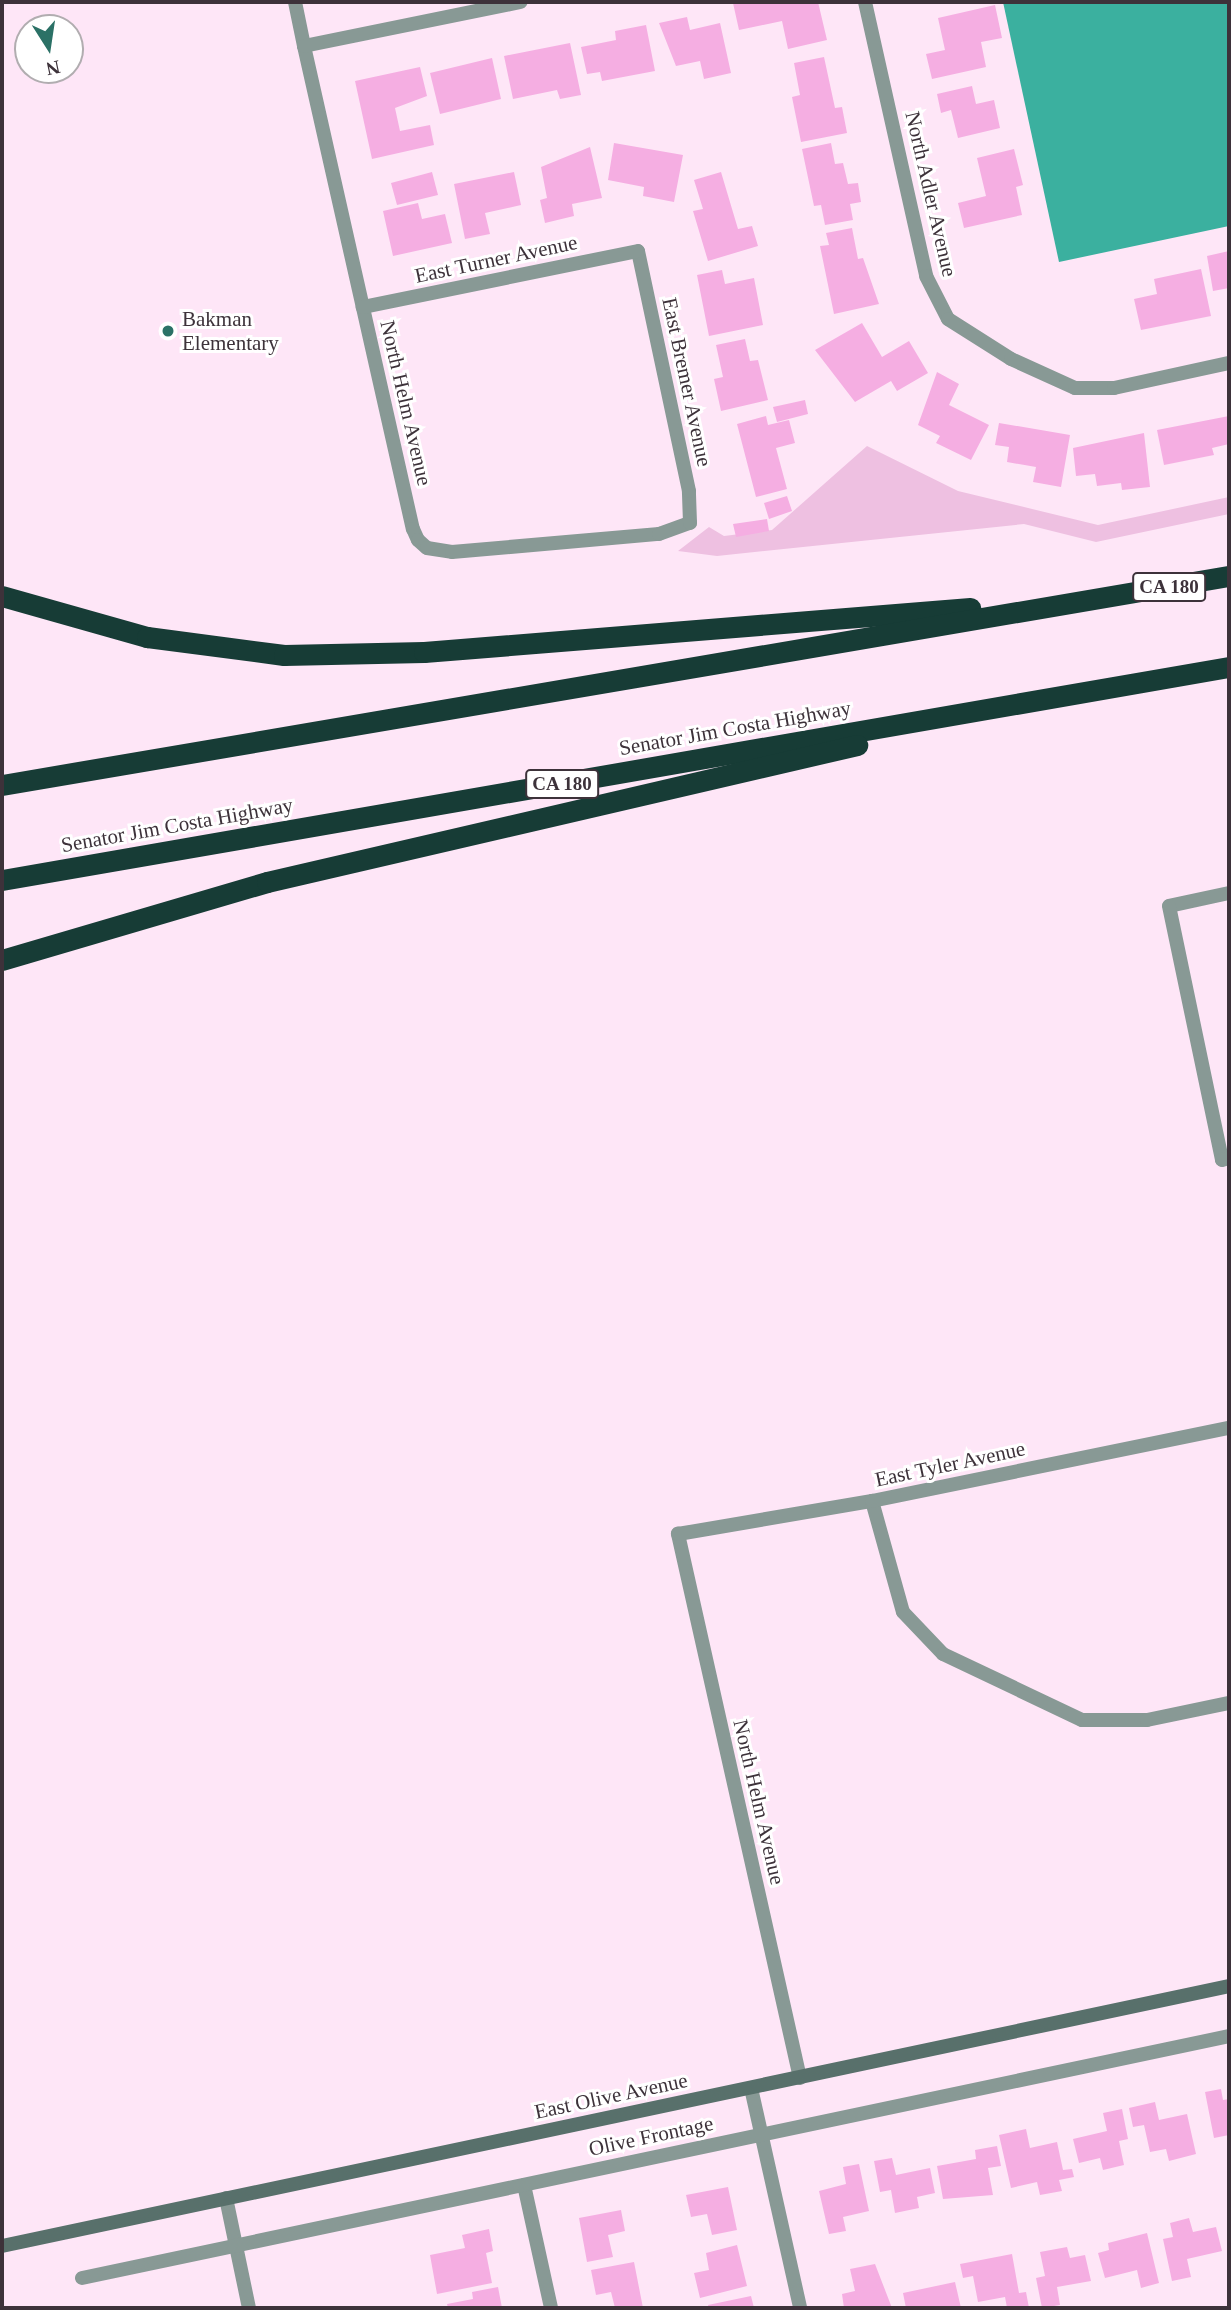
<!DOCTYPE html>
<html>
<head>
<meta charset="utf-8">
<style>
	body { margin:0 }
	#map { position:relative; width:1231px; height:2310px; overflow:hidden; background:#fee6f7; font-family:Georgia,serif }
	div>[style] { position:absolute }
	.green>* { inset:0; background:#eec0e1 }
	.water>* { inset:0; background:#3bb09f }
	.building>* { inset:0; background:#f5aee2 }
	.minor>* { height:14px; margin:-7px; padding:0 7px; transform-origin:7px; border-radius:7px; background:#889995 }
	.secondary>* { height:14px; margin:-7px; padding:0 7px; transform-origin:7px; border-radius:7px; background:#58706b }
	.motorway>* { height:21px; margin:-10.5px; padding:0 10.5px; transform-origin:10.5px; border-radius:10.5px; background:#173c36 }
	.dots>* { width:19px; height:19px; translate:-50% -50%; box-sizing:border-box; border:4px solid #fff; border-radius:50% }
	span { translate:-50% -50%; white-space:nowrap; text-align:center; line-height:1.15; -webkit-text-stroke:6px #fff; paint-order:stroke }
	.shield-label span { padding:2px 5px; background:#fff; border:2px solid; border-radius:5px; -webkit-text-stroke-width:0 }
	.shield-label { font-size:19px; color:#3d323a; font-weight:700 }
	.street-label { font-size:21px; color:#3d323a }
	.poi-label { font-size:21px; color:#3d323a }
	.left { translate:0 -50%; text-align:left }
	.frame { position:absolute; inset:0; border:4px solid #3d323a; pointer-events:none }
	.north { position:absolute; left:14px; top:14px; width:70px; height:70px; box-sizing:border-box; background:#fff; border:2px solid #b1adb0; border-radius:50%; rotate:168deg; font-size:19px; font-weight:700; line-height:28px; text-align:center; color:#3d323a }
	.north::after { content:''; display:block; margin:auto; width:24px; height:32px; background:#2b7166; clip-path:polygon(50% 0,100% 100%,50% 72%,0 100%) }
</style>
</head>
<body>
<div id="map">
	<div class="green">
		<i style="clip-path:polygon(867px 446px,958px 491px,1098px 525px,1229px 497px,1229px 514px,1096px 542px,1024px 524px,717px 556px,678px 551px,709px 527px,724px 536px,772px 530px)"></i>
	</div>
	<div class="water">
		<i style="clip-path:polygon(1003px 2px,1229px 2px,1229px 226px,1059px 262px)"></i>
	</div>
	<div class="building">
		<i style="clip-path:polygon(818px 2px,827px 40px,788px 49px,782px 21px,739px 30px,733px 3px)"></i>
		<i style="clip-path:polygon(995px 5px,1002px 38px,981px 42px,986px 67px,932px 79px,926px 54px,945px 50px,938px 18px)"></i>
		<i style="clip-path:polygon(687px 17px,690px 30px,720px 23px,731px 73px,704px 79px,700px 61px,676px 66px,659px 23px)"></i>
		<i style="clip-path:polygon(646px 25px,655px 71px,602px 81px,600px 72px,587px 74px,581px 47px,616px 40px,615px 31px)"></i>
		<i style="clip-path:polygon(570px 43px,581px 95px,560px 99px,557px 90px,513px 99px,504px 56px)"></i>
		<i style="clip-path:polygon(824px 57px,835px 108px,842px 107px,847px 133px,801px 142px,792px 97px,800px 95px,794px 63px)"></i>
		<i style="clip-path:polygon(492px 58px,501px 99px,440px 114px,430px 73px)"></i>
		<i style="clip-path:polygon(420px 67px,427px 96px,395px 108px,400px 131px,430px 125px,434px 145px,372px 159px,355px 81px)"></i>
		<i style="clip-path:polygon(972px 86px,976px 104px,994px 100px,1000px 128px,958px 138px,951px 110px,941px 113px,937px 94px)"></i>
		<i style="clip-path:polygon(614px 143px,683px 155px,674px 202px,643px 196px,644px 187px,608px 180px)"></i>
		<i style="clip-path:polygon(831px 143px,835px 164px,843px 163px,848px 184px,858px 183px,861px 202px,850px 204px,853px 220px,825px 225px,821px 205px,814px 206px,802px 149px)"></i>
		<i style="clip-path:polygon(590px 147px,602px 198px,572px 204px,574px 216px,545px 223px,540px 200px,547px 198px,541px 167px)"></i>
		<i style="clip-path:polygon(1014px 149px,1023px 185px,1016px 187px,1022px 215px,964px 228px,958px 203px,986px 196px,977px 158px)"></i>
		<i style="clip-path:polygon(432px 172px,438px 195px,397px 205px,391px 183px)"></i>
		<i style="clip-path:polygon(514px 172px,521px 205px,485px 213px,490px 234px,465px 239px,454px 184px)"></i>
		<i style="clip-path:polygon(721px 172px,738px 229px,752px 226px,758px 246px,708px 261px,693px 211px,703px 209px,694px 180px)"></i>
		<i style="clip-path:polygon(418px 203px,422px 219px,445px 214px,452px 243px,393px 256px,383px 211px)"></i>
		<i style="clip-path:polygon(852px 228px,858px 259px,863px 258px,879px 304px,834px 314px,820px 246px,829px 245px,826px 233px)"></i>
		<i style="clip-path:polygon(1229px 251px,1229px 288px,1213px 291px,1207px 256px)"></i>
		<i style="clip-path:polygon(1201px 269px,1211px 316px,1141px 330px,1134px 299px,1157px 294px,1154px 279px)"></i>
		<i style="clip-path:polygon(722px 270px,725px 284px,754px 278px,763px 325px,709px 336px,697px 275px)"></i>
		<i style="clip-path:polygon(862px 323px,882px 357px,909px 341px,928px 373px,897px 391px,891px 381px,855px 402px,815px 350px)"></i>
		<i style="clip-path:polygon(745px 339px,750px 361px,758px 360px,768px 400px,721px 411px,714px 379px,723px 377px,716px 345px)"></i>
		<i style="clip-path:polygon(937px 372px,959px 384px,949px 405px,989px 425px,971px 460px,936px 443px,940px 436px,918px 425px)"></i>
		<i style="clip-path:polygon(805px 400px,808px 414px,777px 422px,773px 407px)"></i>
		<i style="clip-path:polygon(766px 416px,768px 425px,789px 420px,795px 443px,776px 448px,787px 489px,756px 497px,737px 424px)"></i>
		<i style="clip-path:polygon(1229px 416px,1229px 444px,1212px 448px,1214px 455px,1164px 465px,1157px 430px)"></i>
		<i style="clip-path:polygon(999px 423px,1070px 435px,1061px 487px,1033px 482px,1036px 467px,1007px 462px,1009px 447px,995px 445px)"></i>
		<i style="clip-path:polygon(1144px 433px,1150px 487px,1122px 490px,1121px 483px,1097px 486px,1095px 474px,1076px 476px,1073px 448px)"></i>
		<i style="clip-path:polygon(787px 496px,792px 511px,769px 519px,764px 503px)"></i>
		<i style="clip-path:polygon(767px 519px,769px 531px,736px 537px,733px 524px)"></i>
		<i style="clip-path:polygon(1221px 2089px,1223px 2100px,1229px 2099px,1229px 2135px,1214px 2138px,1205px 2092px)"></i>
		<i style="clip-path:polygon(1155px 2102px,1159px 2120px,1187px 2114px,1196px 2154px,1169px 2161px,1166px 2149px,1150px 2152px,1144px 2125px,1133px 2127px,1129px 2108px)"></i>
		<i style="clip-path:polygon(1122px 2109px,1128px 2139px,1119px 2141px,1124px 2165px,1103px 2170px,1100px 2158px,1079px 2163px,1073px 2139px,1107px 2131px,1103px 2113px)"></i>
		<i style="clip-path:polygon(1026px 2129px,1030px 2148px,1057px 2142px,1063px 2170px,1072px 2169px,1074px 2177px,1059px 2180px,1062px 2191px,1040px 2195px,1037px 2182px,1011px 2188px,999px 2135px)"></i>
		<i style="clip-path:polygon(997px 2146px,1001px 2166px,988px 2168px,993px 2195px,943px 2199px,937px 2166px,976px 2159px,975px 2150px)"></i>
		<i style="clip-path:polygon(892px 2158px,896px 2175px,930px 2168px,935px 2193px,917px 2197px,919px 2208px,895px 2213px,891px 2190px,880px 2192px,874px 2161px)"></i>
		<i style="clip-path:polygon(859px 2164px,869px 2211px,843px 2217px,846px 2231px,829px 2234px,819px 2191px,846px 2184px,843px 2167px)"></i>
		<i style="clip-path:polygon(728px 2187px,737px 2230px,712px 2235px,707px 2214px,691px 2217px,686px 2195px)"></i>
		<i style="clip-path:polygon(621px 2210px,625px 2231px,608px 2235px,613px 2257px,587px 2262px,579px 2218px)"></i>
		<i style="clip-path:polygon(1189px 2218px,1193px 2232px,1216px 2227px,1222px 2251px,1187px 2259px,1191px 2277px,1172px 2281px,1163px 2239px,1173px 2237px,1170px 2223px)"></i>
		<i style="clip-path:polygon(489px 2229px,493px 2251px,486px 2253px,492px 2283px,437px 2294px,430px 2255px,465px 2248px,462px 2235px)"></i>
		<i style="clip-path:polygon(1147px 2233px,1159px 2283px,1141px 2288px,1137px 2270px,1105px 2278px,1098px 2253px,1109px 2250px,1108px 2243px)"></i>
		<i style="clip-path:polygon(737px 2245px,747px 2286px,700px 2298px,694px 2273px,709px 2270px,706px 2253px)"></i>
		<i style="clip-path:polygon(1067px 2247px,1070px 2258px,1085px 2255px,1091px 2281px,1057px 2287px,1060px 2305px,1042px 2308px,1036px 2278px,1045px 2276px,1040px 2252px)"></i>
		<i style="clip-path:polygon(1012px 2254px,1019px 2293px,1026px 2292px,1029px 2308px,1007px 2308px,1005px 2297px,978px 2302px,973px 2276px,963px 2278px,960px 2264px)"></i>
		<i style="clip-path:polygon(634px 2262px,643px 2308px,615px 2308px,611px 2292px,596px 2295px,591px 2270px)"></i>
		<i style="clip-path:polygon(875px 2264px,892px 2308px,844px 2308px,842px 2294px,855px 2291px,850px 2269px)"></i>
		<i style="clip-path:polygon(955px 2282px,961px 2308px,906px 2308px,903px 2293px)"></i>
		<i style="clip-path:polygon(498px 2287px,502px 2308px,448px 2308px,447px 2304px,473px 2299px,472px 2292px)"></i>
		<i style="clip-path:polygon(751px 2296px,754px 2308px,709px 2308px,708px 2305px)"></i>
	</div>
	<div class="minor">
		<i style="left:295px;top:2px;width:45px;rotate:78.4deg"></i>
		<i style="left:304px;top:46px;width:495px;rotate:77.3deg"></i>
		<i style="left:413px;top:529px;width:12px;rotate:66deg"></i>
		<i style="left:418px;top:540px;width:12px;rotate:42deg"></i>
		<i style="left:427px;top:548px;width:25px;rotate:9deg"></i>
		<i style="left:452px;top:552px;width:208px;rotate:-5deg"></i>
		<i style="left:659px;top:534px;width:33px;rotate:-20deg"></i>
		<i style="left:690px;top:523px;width:32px;rotate:-92deg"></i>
		<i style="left:689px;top:491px;width:245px;rotate:-102deg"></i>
		<i style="left:638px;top:251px;width:281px;rotate:168.5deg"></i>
		<i style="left:865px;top:2px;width:281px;rotate:77.4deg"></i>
		<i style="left:926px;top:276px;width:48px;rotate:62.9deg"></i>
		<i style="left:948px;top:319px;width:75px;rotate:32.4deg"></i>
		<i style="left:1011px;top:359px;width:70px;rotate:24.4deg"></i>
		<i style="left:1075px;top:388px;width:39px"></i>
		<i style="left:1114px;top:388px;width:118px;rotate:-12.3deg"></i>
		<i style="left:304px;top:46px;width:221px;rotate:-11.5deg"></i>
		<i style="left:1229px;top:893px;width:61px;rotate:167.8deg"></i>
		<i style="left:1169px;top:906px;width:259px;rotate:78.2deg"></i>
		<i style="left:1222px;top:1160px;width:7px;rotate:-16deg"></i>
		<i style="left:872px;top:1501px;width:115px;rotate:74.4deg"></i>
		<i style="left:903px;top:1612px;width:58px;rotate:46.4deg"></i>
		<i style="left:943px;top:1654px;width:154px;rotate:25.4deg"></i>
		<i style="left:1082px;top:1720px;width:65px"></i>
		<i style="left:1147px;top:1720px;width:84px;rotate:-11.7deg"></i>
		<i style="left:800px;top:2078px;width:558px;rotate:-102.64deg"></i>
		<i style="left:678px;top:1534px;width:197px;rotate:-9.7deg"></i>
		<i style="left:872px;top:1501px;width:364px;rotate:-11.6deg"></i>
		<i style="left:751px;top:2088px;width:225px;rotate:77.4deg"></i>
		<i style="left:524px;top:2185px;width:126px;rotate:77.6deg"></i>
		<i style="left:226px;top:2198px;width:112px;rotate:78.2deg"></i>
		<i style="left:82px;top:2278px;width:1172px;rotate:-11.91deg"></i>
	</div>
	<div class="secondary">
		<i style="left:2px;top:2246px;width:1254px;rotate:-11.96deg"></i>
	</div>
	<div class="motorway">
		<i style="left:2px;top:596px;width:151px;rotate:15.8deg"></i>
		<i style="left:147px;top:637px;width:138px;rotate:7.5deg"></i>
		<i style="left:284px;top:655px;width:140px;rotate:-1.2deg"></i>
		<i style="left:424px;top:652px;width:548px;rotate:-4.61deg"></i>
		<i style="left:2px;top:785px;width:1245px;rotate:-9.67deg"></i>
		<i style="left:2px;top:880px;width:1245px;rotate:-9.85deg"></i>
		<i style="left:2px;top:960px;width:276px;rotate:-16.4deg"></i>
		<i style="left:267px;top:882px;width:606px;rotate:-13.07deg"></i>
	</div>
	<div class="dots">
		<i style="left:168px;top:331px;background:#2b7166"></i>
	</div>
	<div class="shield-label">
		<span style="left:1169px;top:587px">CA 180</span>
		<span style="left:562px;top:784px">CA 180</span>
	</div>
	<div class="street-label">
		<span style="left:931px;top:194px;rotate:77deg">North Adler Avenue</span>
		<span style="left:496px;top:259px;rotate:-12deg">East Turner Avenue</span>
		<span style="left:687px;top:382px;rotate:78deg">East Bremer Avenue</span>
		<span style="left:406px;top:403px;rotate:77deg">North Helm Avenue</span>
		<span style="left:735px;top:728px;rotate:-10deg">Senator Jim Costa Highway</span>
		<span style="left:177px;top:825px;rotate:-10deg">Senator Jim Costa Highway</span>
		<span style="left:950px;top:1464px;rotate:-12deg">East Tyler Avenue</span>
		<span style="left:759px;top:1802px;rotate:77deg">North Helm Avenue</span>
		<span style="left:611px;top:2096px;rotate:-12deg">East Olive Avenue</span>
		<span style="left:651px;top:2136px;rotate:-12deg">Olive Frontage</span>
	</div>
	<div class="poi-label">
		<span class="left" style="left:182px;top:331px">Bakman<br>Elementary</span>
	</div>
	<div class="frame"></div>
	<div class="north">N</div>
</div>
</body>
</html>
